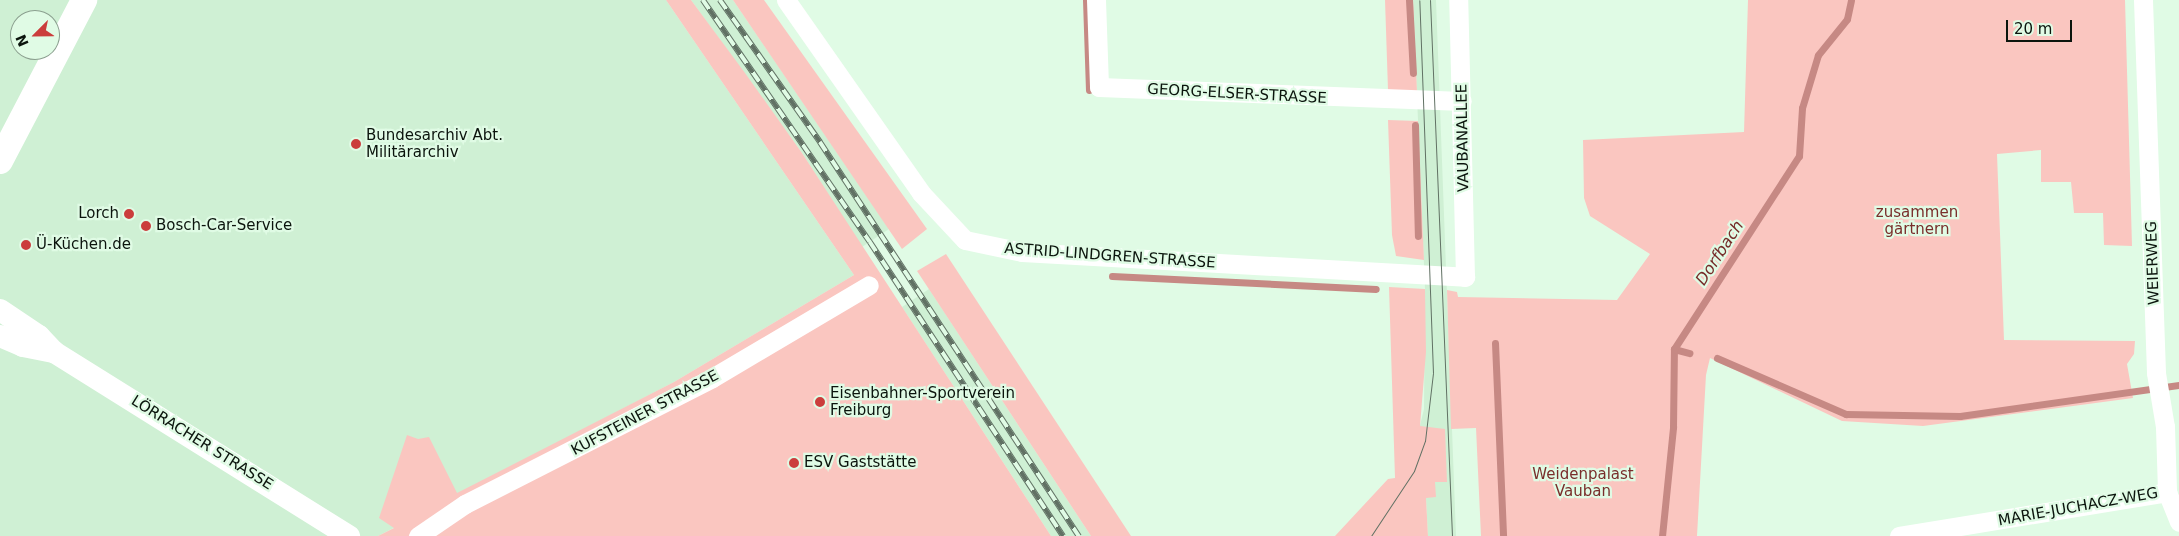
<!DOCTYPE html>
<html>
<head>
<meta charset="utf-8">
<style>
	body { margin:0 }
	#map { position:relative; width:2179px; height:536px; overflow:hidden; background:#e0fbe5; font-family:"DejaVu Sans",sans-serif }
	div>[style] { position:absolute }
	.built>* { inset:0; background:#cff0d4 }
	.green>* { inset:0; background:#fac6c0 }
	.stream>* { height:7px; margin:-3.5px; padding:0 3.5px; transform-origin:3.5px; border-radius:3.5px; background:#c68984 }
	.minor>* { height:19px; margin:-9.5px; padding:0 9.5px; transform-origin:9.5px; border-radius:9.5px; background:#fff }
	.tertiary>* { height:22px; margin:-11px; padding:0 11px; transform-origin:11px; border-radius:11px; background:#fff }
	.secondary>* { height:26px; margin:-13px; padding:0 13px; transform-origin:13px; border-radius:13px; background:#fff }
	.tram>* { height:1px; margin:-0.5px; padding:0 0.5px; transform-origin:0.5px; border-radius:0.5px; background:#617164 }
	.rail>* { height:5.5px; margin-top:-2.75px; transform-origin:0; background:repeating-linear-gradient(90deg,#e0fbe5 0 11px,#617164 0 22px); box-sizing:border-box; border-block:1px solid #617164 }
	.dots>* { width:14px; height:14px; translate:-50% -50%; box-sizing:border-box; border:2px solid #e0fbe5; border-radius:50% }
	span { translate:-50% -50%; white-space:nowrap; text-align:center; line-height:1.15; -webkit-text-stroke:4.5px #e0fbe5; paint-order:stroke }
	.street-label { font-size:15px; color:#0b140d }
	.poi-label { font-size:15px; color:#0b140d }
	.left { translate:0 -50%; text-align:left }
	.right { translate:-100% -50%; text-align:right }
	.park-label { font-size:15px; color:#792e2b }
	.water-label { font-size:16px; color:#762c29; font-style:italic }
	.north { position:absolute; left:10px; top:10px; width:50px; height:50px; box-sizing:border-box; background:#e0fbe5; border:1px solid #8b9f8f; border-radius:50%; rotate:247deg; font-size:14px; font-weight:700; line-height:20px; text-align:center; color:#0b140d }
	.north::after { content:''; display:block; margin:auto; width:18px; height:22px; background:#cb3d3c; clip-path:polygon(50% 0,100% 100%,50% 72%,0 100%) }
	.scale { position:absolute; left:2006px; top:20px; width:66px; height:22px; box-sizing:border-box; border:2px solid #0b140d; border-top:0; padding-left:6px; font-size:15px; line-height:18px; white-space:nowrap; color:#0b140d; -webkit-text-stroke:4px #e0fbe5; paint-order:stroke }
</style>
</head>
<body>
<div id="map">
	<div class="built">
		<i style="clip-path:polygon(evenodd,0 0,666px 0,854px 275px,674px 382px,378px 536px,0 536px,0 0,20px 20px,50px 20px,50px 50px,20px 50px,20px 20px)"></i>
		<i style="clip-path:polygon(691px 0,733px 0,889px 229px,862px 247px,802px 153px)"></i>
		<i style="clip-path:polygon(1413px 0,1436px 0,1456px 536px,1428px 536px,1426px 498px,1360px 536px,1385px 507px,1416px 442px,1424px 409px,1425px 289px)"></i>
		<i style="clip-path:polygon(929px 289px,1091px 536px,1051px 536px,902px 307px)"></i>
	</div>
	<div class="green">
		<i style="clip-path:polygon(666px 0,691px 0,745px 73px,802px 153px,1051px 536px,378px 536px,394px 528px,379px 518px,407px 435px,418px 439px,429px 437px,457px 493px,674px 382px,854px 275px)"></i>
		<i style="clip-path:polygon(733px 0,764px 0,927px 229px,902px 249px)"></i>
		<i style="clip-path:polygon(1385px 0,1413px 0,1417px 92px,1388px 90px)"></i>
		<i style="clip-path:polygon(1748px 0,2125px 0,2132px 246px,2104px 245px,2103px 213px,2074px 213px,2071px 182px,2041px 182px,2041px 150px,1997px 154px,2004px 340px,2135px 341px,2134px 354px,2127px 364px,2133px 398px,1923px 426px,1842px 421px,1710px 358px,1706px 375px,1697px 536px,1481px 536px,1476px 428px,1451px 429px,1447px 290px,1457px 292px,1458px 297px,1617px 300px,1650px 254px,1590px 216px,1584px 198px,1583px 140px,1744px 132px)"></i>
		<i style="clip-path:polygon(1388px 120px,1418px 121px,1424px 260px,1396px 256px,1392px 235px)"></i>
		<i style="clip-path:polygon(946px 254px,1131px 536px,1091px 536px,917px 271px)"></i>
		<i style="clip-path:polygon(1389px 287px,1425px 289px,1426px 352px,1420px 426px,1445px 429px,1447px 482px,1435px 482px,1436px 497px,1426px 498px,1428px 536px,1335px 536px,1388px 479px,1395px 478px)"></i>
	</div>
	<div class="stream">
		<i style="left:1086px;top:0;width:90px;rotate:88.1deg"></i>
		<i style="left:1409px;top:0;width:73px;rotate:86.9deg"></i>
		<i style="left:1415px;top:125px;width:111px;rotate:88.5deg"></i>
		<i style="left:1112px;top:276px;width:264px;rotate:2.8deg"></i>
		<i style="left:1495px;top:343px;width:193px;rotate:87.6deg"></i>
		<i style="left:1674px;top:349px;width:16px;rotate:15deg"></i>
		<i style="left:1717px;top:358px;width:141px;rotate:23.5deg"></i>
		<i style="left:1846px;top:414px;width:114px;rotate:1deg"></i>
		<i style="left:1960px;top:416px;width:221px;rotate:-8.1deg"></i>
		<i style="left:1662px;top:536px;width:110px;rotate:-84.2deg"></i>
		<i style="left:1673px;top:427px;width:78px;rotate:-89.3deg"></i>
		<i style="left:1674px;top:349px;width:230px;rotate:-57.1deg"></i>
		<i style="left:1799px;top:156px;width:48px;rotate:-86.4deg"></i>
		<i style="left:1802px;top:108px;width:55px;rotate:-73.2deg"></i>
		<i style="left:1818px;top:55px;width:46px;rotate:-51.1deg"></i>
		<i style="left:1847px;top:19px;width:19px;rotate:-78deg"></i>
	</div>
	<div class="minor">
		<i style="left:786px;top:0;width:236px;rotate:55deg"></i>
		<i style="left:921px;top:193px;width:64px;rotate:46.9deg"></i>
		<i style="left:965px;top:240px;width:58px;rotate:11.9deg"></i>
		<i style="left:1022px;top:252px;width:444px;rotate:3.2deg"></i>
		<i style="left:1465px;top:277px;width:277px;rotate:-91.4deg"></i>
		<i style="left:1096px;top:0;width:87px;rotate:88deg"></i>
		<i style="left:1099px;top:87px;width:363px;rotate:2.2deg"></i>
		<i style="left:2143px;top:0;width:373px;rotate:88deg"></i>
		<i style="left:2156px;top:373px;width:55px;rotate:80.5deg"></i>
		<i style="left:2165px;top:427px;width:65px;rotate:88.2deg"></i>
		<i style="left:2167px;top:492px;width:32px;rotate:68deg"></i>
		<i style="left:418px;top:536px;width:57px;rotate:-34.2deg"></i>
		<i style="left:465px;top:504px;width:277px;rotate:-27deg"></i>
		<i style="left:712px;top:378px;width:182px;rotate:-30.6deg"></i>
		<i style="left:1899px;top:536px;width:272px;rotate:-9.3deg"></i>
	</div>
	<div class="tertiary">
		<i style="left:0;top:310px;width:47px;rotate:33.7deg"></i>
		<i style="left:39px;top:336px;width:22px;rotate:47deg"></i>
		<i style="left:54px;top:352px;width:348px;rotate:32deg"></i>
		<i style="left:0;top:336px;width:25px;rotate:23deg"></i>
		<i style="left:23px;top:346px;width:32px;rotate:11deg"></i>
	</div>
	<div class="secondary">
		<i style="left:0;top:161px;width:182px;rotate:-62.4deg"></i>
	</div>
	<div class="tram">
		<i style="left:1430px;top:0;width:536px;rotate:87.65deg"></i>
		<i style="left:1371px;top:536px;width:78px;rotate:-56.5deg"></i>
		<i style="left:1414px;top:471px;width:32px;rotate:-70deg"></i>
		<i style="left:1425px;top:441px;width:68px;rotate:-83.3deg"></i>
		<i style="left:1433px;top:373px;width:373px;rotate:-92.1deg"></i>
	</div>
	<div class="rail">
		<i style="left:703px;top:0;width:294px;rotate:55.4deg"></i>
		<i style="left:870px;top:242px;width:352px;rotate:56.7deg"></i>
		<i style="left:720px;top:0;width:174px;rotate:54.8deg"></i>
		<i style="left:820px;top:142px;width:472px;rotate:56.7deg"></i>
	</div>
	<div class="dots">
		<i style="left:356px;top:144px;background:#cb3d3c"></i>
		<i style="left:129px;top:214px;background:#cb3d3c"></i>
		<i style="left:146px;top:226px;background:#cb3d3c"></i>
		<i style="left:26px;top:245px;background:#cb3d3c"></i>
		<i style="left:820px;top:402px;background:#cb3d3c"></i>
		<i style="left:794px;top:463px;background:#cb3d3c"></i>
	</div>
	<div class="street-label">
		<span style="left:1237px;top:94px;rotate:3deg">GEORG-ELSER-STRASSE</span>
		<span style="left:1463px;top:138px;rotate:-91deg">VAUBANALLEE</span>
		<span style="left:1110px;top:256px;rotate:4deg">ASTRID-LINDGREN-STRASSE</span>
		<span style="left:2153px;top:263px;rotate:-92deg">WEIERWEG</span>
		<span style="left:645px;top:413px;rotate:-28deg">KUFSTEINER STRASSE</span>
		<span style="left:202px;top:443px;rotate:32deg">LÖRRACHER STRASSE</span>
		<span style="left:2078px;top:507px;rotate:-10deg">MARIE-JUCHACZ-WEG</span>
	</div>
	<div class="poi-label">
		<span class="left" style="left:366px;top:144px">Bundesarchiv Abt.<br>Militärarchiv</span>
		<span class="right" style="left:119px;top:214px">Lorch</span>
		<span class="left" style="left:156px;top:226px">Bosch-Car-Service</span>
		<span class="left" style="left:36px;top:245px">Ü-Küchen.de</span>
		<span class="left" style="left:830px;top:402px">Eisenbahner-Sportverein<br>Freiburg</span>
		<span class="left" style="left:804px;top:463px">ESV Gaststätte</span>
	</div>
	<div class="park-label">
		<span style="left:1917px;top:221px">zusammen<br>gärtnern</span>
		<span style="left:1583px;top:483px">Weidenpalast<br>Vauban</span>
	</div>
	<div class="water-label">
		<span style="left:1720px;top:253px;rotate:-57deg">Dorfbach</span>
	</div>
	<div class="north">N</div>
	<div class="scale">20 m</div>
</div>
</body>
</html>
